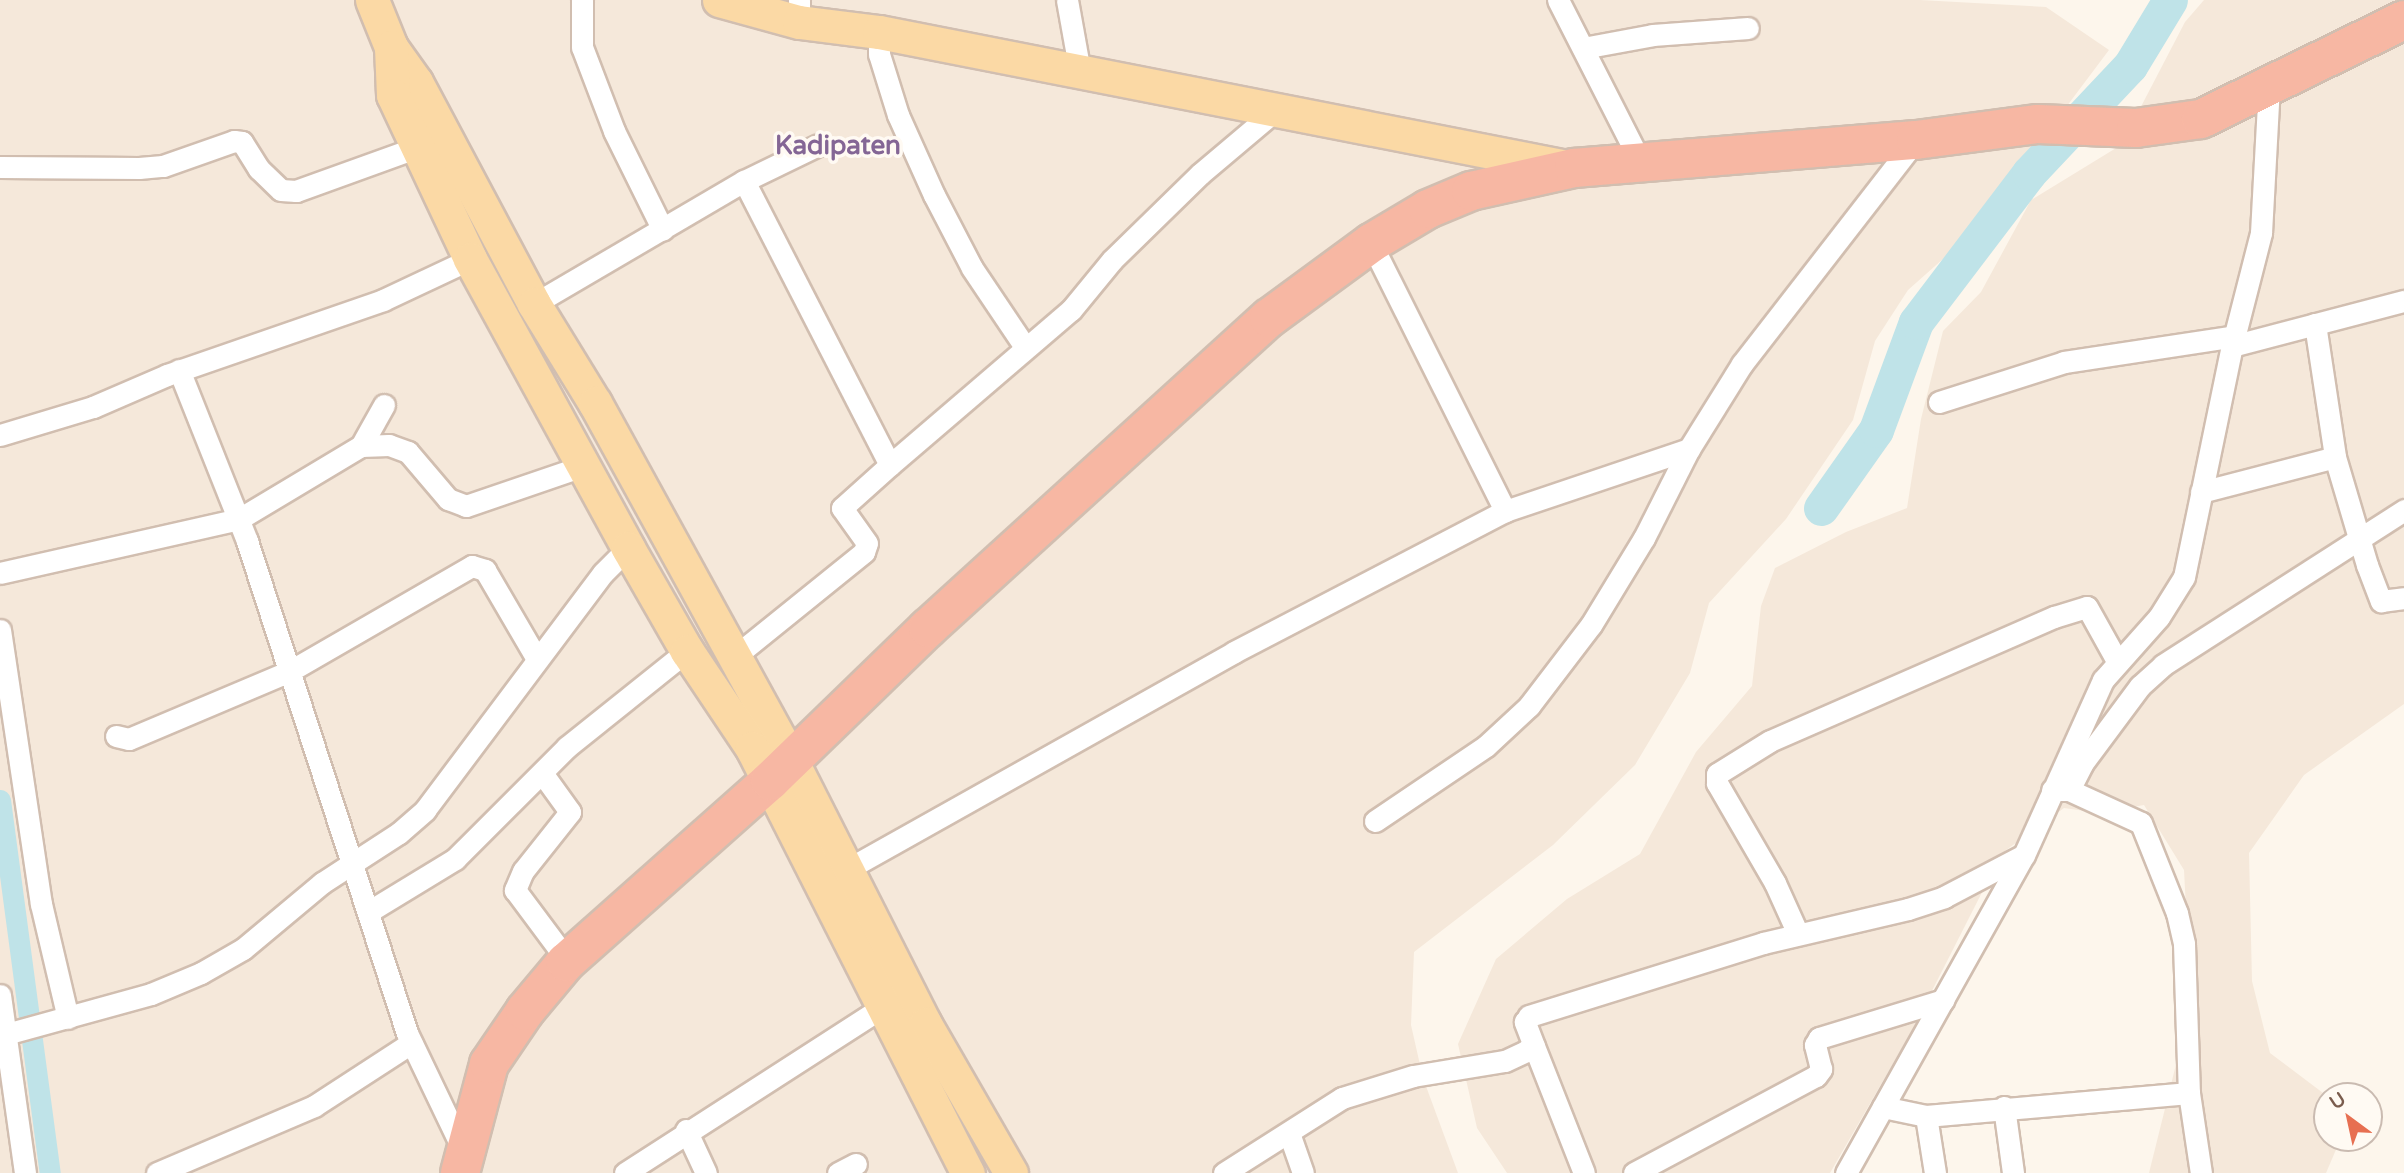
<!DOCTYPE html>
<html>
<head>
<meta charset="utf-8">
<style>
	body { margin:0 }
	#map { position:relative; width:2404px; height:1173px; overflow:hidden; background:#fdf6ec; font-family:"Varela Round",sans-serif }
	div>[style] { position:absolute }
	.residential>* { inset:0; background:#f5e8da }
	.canal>* { height:21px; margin:-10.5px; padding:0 10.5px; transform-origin:10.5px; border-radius:10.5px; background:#bfe3e8 }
	.river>* { height:35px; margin:-17.5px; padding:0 17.5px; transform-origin:17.5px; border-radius:17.5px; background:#bfe3e8 }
	.roads { filter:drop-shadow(2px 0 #d1beb0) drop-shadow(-2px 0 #d1beb0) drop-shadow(0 2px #d1beb0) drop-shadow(0 -2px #d1beb0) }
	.street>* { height:21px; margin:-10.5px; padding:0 10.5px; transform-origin:10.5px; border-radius:10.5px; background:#fff }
	.primary>* { height:33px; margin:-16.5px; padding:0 16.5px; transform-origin:16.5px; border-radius:16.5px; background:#fbd9a5 }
	.highway>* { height:38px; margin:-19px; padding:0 19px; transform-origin:19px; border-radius:19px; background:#f7b7a3 }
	span { translate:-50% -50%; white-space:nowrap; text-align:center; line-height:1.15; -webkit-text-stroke:7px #fffaf3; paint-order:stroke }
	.district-label { font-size:26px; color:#846695; font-weight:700 }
	.north { position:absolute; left:2313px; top:1082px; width:70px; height:70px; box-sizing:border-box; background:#fffaf3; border:2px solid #cabbb1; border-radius:50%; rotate:327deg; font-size:19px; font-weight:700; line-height:28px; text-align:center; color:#7a5c4d }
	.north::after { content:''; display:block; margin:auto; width:24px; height:32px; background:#e76f51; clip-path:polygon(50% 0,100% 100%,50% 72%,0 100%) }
</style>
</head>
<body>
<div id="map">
	<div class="residential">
		<i style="clip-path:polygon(0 0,1920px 0,2046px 7px,2109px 50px,1970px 235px,1908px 290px,1875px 341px,1853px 420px,1786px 519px,1709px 603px,1690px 673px,1635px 765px,1553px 845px,1414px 952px,1411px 1025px,1423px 1078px,1458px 1173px,0 1173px)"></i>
		<i style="clip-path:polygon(2204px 0,2404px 0,2404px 704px,2304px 775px,2249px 853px,2252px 981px,2270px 1053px,2327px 1096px,2327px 1138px,2341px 1138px,2326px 1173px,2149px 1173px,2191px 1004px,2184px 870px,2144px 805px,2099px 813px,2064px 808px,2002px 853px,1910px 1034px,1830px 1173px,1507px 1173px,1477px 1128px,1458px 1044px,1496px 959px,1567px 899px,1640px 854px,1696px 752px,1752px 686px,1761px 606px,1775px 568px,1846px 532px,1907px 508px,1921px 419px,1943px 331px,1981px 292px,2031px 200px,2121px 145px,2185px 22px)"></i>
	</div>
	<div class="canal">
		<i style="left:0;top:800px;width:376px;rotate:82.4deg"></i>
	</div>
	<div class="river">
		<i style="left:1821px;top:508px;width:95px;rotate:-54.8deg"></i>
		<i style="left:1876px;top:430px;width:115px;rotate:-69.7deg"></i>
		<i style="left:1916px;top:322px;width:187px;rotate:-52.8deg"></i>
		<i style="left:2029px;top:173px;width:147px;rotate:-46.7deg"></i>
		<i style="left:2130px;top:66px;width:77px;rotate:-58.8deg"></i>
	</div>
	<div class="roads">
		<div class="street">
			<i style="left:582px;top:0;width:47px;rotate:90deg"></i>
			<i style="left:582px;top:47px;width:90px;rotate:69.1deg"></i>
			<i style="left:614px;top:131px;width:110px;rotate:63.7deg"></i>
			<i style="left:1067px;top:0;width:73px;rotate:79.8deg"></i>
			<i style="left:1558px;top:0;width:185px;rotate:63deg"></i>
			<i style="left:799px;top:22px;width:22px;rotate:-90deg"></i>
			<i style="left:879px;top:32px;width:22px;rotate:90deg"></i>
			<i style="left:879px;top:54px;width:64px;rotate:72.7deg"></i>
			<i style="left:898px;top:115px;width:88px;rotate:65.8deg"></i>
			<i style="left:934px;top:195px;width:82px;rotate:62.5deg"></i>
			<i style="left:972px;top:268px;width:95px;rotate:56.1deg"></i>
			<i style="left:1583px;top:48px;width:71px;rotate:-10.5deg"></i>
			<i style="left:1653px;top:35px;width:95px;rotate:-4.2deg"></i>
			<i style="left:0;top:167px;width:139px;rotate:0.4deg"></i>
			<i style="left:139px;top:168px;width:24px;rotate:-5deg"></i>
			<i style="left:163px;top:166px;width:75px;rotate:-19.4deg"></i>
			<i style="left:234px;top:141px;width:8px;rotate:7deg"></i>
			<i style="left:242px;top:142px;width:32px;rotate:58deg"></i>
			<i style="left:259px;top:169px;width:30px;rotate:44deg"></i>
			<i style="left:281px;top:190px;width:15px;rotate:4deg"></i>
			<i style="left:296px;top:191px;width:130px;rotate:-19.8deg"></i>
			<i style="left:744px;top:181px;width:82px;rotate:-25.9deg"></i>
			<i style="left:1371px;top:243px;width:300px;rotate:63.4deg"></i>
			<i style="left:534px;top:304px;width:243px;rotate:-30.4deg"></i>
			<i style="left:744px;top:181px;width:319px;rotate:62.8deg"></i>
			<i style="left:890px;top:465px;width:238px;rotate:-40.6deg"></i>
			<i style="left:1071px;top:310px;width:65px;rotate:-50.6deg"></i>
			<i style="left:1112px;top:260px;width:123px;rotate:-44.3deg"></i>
			<i style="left:1200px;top:174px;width:102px;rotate:-40.2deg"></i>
			<i style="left:2315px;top:324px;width:134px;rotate:81.4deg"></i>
			<i style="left:2335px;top:457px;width:113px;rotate:73.5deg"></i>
			<i style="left:2367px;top:565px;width:39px;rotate:69deg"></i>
			<i style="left:2381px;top:601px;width:23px;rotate:-7deg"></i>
			<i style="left:2232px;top:346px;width:178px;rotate:-14.7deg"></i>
			<i style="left:179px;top:370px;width:184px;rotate:68.3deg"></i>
			<i style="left:247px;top:541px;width:517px;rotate:71.99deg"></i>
			<i style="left:407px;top:1033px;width:132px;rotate:64.4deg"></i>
			<i style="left:1939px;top:402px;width:131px;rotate:-17.7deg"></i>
			<i style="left:2064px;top:362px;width:173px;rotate:-8.6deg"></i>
			<i style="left:0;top:435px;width:97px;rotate:-16.8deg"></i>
			<i style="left:93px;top:407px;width:81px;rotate:-23.4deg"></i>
			<i style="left:167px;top:375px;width:229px;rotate:-19.1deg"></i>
			<i style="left:383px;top:300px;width:96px;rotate:-25.2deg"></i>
			<i style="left:361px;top:446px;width:47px;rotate:-60.7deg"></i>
			<i style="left:2201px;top:492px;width:138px;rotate:-14.6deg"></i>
			<i style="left:0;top:573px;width:245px;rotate:-12.7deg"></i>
			<i style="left:239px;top:519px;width:142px;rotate:-30.9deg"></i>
			<i style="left:361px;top:446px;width:28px;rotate:-2deg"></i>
			<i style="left:389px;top:445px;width:20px;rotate:20deg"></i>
			<i style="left:408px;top:452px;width:62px;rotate:49.6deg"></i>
			<i style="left:448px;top:499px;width:19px;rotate:21deg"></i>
			<i style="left:466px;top:506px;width:124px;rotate:-18.9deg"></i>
			<i style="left:0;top:630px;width:277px;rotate:81.5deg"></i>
			<i style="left:41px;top:904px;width:117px;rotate:76.7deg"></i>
			<i style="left:734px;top:657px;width:167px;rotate:-38.9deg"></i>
			<i style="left:864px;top:552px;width:9px;rotate:-72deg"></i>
			<i style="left:867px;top:543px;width:43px;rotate:-125.5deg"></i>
			<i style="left:842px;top:508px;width:64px;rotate:-41.9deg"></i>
			<i style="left:116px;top:736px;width:13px;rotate:13deg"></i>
			<i style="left:129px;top:739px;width:175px;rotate:-22.9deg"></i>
			<i style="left:290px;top:671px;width:210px;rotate:-30deg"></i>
			<i style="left:472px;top:566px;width:14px;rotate:17deg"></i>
			<i style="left:485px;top:570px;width:103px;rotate:59.7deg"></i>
			<i style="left:542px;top:773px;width:48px;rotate:54.3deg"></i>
			<i style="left:570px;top:812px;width:75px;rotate:128.5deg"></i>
			<i style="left:523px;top:871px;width:21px;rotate:113deg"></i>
			<i style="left:515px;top:890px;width:89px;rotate:53.3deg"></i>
			<i style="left:2052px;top:790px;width:17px"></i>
			<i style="left:2069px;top:790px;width:29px;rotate:-63deg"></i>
			<i style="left:2082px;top:764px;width:97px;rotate:-53.4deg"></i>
			<i style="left:2140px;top:686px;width:31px;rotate:-42deg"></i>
			<i style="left:2163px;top:665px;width:287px;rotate:-32.7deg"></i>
			<i style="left:2069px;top:790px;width:79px;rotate:24.6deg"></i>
			<i style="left:2141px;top:823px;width:97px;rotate:68.2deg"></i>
			<i style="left:2177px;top:913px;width:32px;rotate:77deg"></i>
			<i style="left:2184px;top:944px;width:149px;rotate:88.1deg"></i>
			<i style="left:2189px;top:1093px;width:81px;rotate:81.5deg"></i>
			<i style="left:1375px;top:821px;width:134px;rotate:-34deg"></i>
			<i style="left:1486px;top:746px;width:59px;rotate:-42.9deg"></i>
			<i style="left:1529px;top:706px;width:102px;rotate:-52.6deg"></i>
			<i style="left:1591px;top:625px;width:102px;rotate:-58.7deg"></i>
			<i style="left:1644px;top:538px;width:100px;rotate:-63.2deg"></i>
			<i style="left:846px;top:870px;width:445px;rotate:-29.3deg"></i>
			<i style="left:1234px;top:652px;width:305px;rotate:-27.5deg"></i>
			<i style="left:1505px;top:511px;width:194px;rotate:-18.6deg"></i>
			<i style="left:1689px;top:449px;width:100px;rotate:-58.1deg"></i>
			<i style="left:1742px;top:364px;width:284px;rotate:-52.2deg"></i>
			<i style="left:368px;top:912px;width:102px;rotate:-31.3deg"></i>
			<i style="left:455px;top:859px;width:158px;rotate:-45deg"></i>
			<i style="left:567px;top:747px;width:154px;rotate:-38.7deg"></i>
			<i style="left:1798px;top:934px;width:56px;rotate:-114.3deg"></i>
			<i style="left:1775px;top:883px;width:116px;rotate:-120.1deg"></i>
			<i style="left:1717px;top:783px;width:9px;rotate:-90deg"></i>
			<i style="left:1717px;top:774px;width:62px;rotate:-31.9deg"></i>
			<i style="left:1770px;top:741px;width:310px;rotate:-23.6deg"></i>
			<i style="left:2054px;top:617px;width:34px;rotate:-17deg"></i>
			<i style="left:2087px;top:607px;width:62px;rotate:60.9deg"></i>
			<i style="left:0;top:995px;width:180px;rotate:82deg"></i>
			<i style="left:6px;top:1034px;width:150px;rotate:-15.4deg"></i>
			<i style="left:151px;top:994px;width:54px;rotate:-22.8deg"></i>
			<i style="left:201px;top:973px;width:48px;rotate:-29.7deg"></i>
			<i style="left:243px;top:949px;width:103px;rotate:-39.9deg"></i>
			<i style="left:322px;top:883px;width:92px;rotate:-33deg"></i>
			<i style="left:399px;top:833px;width:35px;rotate:-41deg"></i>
			<i style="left:425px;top:810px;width:296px;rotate:-53.1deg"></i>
			<i style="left:603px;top:573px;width:35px;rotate:-45deg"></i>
			<i style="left:1534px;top:1046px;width:136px;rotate:68.5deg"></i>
			<i style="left:1883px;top:1107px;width:44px;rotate:11.8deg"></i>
			<i style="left:1926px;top:1116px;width:264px;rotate:-5deg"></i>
			<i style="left:2004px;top:1107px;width:67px;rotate:82.2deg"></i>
			<i style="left:1926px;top:1116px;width:58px;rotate:81deg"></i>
			<i style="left:686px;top:1130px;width:47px;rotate:65.1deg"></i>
			<i style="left:1289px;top:1133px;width:42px;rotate:70.7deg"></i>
			<i style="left:157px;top:1173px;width:171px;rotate:-23.1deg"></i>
			<i style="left:314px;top:1106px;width:116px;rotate:-33deg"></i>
			<i style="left:625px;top:1173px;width:310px;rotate:-32.8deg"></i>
			<i style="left:838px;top:1173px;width:20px;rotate:-27deg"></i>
			<i style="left:1224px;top:1173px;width:140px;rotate:-32.4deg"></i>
			<i style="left:1342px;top:1098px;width:74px;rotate:-17.2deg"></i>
			<i style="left:1413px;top:1076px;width:93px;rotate:-9.3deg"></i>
			<i style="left:1505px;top:1061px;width:23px;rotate:-25deg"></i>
			<i style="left:1526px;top:1051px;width:9px;rotate:-32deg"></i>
			<i style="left:1534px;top:1046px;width:26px;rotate:-111deg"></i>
			<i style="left:1525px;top:1022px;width:7px;rotate:-56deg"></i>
			<i style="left:1529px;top:1016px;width:245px;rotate:-17.3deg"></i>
			<i style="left:1763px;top:943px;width:149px;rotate:-13.2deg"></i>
			<i style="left:1908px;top:909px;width:38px;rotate:-18deg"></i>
			<i style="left:1944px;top:897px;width:90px;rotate:-27.7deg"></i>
			<i style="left:1634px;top:1173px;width:206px;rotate:-28.1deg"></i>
			<i style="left:1816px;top:1076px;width:9px;rotate:-54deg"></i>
			<i style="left:1821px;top:1069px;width:25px;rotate:-104deg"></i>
			<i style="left:1815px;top:1045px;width:8px;rotate:-60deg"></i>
			<i style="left:1819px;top:1038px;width:130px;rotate:-17deg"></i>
			<i style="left:1846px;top:1173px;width:364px;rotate:-60.8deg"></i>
			<i style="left:2024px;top:855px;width:192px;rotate:-65.7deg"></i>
			<i style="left:2103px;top:680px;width:84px;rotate:-48.4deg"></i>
			<i style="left:2159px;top:617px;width:47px;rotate:-58deg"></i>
			<i style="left:2184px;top:577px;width:236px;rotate:-78.3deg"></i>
			<i style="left:2232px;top:346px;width:117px;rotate:-75.6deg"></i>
			<i style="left:2261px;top:233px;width:149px;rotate:-86.9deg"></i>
		</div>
		<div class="primary">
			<i style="left:372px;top:0;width:51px;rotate:68deg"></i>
			<i style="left:391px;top:47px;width:43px;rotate:54.5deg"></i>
			<i style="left:416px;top:82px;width:251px;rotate:62deg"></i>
			<i style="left:534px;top:304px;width:116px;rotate:58.4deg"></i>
			<i style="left:595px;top:403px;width:405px;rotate:61.2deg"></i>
			<i style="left:790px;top:758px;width:298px;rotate:63.1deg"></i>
			<i style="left:925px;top:1024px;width:172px;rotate:60deg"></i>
			<i style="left:719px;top:0;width:83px;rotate:15.4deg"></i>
			<i style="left:799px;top:22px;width:81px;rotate:7.1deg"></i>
			<i style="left:879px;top:32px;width:706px;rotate:11.1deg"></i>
			<i style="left:391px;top:47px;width:48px;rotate:87.6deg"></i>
			<i style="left:393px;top:95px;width:181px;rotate:64.8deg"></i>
			<i style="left:470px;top:259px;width:329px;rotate:61.3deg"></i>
			<i style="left:628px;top:548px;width:119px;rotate:60.2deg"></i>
			<i style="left:687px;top:651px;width:117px;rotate:56.2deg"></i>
			<i style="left:752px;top:748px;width:477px;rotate:63.1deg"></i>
		</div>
		<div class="highway">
			<i style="left:460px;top:1173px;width:113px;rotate:-75.1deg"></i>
			<i style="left:489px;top:1064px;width:64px;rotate:-55.8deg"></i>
			<i style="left:525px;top:1011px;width:64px;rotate:-50.1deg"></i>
			<i style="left:566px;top:962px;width:273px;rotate:-41.6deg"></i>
			<i style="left:770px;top:781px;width:220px;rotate:-44.1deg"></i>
			<i style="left:928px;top:628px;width:461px;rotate:-42.3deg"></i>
			<i style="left:1269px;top:318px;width:127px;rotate:-36.3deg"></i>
			<i style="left:1371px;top:243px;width:66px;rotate:-30.8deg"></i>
			<i style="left:1428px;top:209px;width:47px;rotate:-22.7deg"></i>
			<i style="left:1471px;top:191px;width:106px;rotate:-12.6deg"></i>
			<i style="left:1574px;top:168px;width:343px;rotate:-4.7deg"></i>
			<i style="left:1916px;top:140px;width:123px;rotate:-7.5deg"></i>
			<i style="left:2038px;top:124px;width:98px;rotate:2.3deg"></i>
			<i style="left:2136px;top:128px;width:66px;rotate:-7.9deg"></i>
			<i style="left:2201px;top:119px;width:226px;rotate:-26deg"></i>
		</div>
	</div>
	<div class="district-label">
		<span style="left:838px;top:146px">Kadipaten</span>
	</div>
	<div class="north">U</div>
</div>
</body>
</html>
